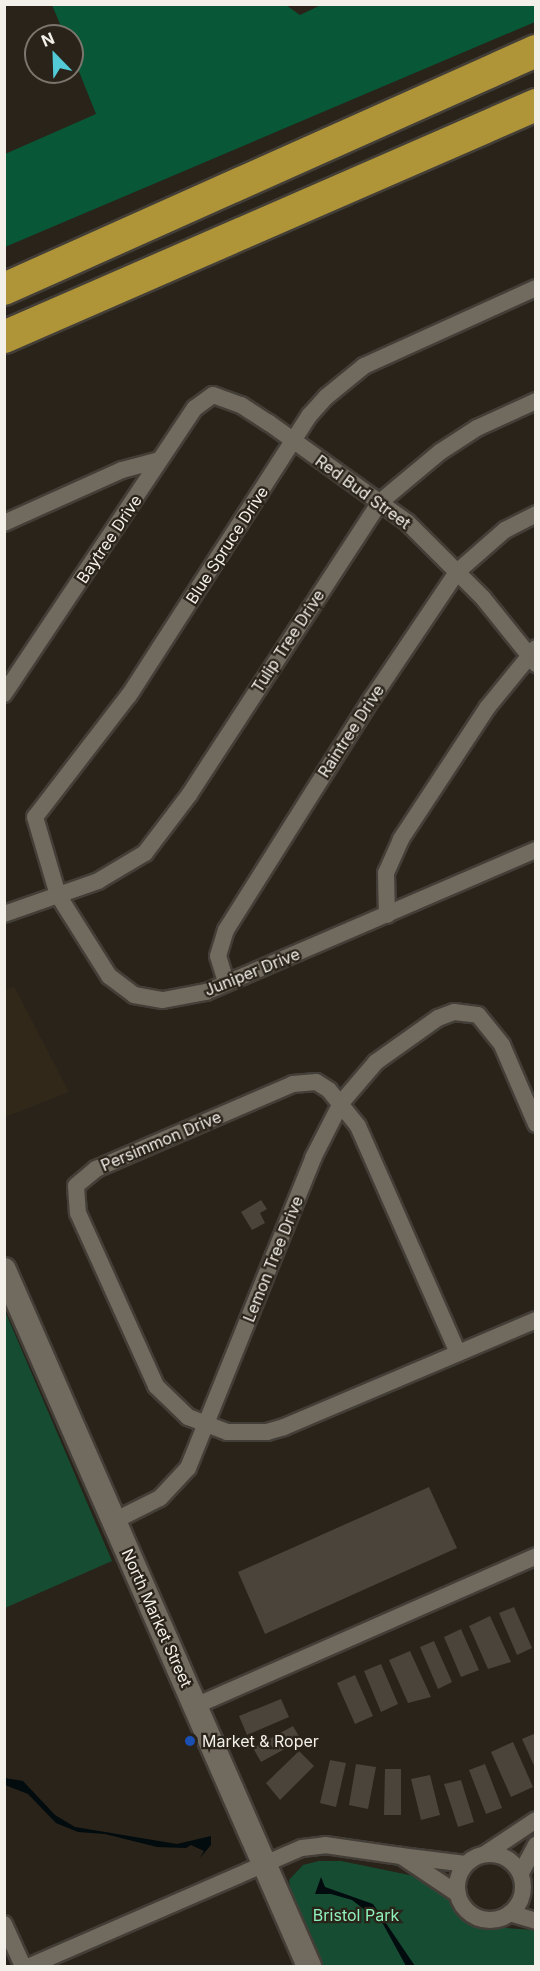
<!DOCTYPE html>
<html>
<head>
<meta charset="utf-8">
<style>
	body { margin:0 }
	#map { position:relative; width:540px; height:1971px; overflow:hidden; background:#29231a; font-family:Inter,sans-serif }
	div>[style] { position:absolute }
	.built>* { inset:0; background:#312819 }
	.green>* { inset:0; background:#164d32 }
	.forest>* { inset:0; background:#085736 }
	.water>* { inset:0; background:#020b0e }
	.building>* { inset:0; background:#4a443a }
	.roads { filter:drop-shadow(2px 0 #433e37) drop-shadow(-2px 0 #433e37) drop-shadow(0 2px #433e37) drop-shadow(0 -2px #433e37) }
	.street>* { height:16px; margin:-8px; padding:0 8px; transform-origin:8px; border-radius:8px; background:#716a5f }
	.street>.ring { margin:-8px; padding:0; box-sizing:content-box; background:none; border:16px solid #716a5f; border-radius:50% }
	.secondary>* { height:24px; margin:-12px; padding:0 12px; transform-origin:12px; border-radius:12px; background:#716a5f }
	.highway>* { height:32px; margin:-16px; padding:0 16px; transform-origin:16px; border-radius:16px; background:#af9537 }
	.dots>* { width:16px; height:16px; translate:-50% -50%; box-sizing:border-box; border:3px solid #29231a; border-radius:50% }
	span { translate:-50% -50%; white-space:nowrap; text-align:center; line-height:1.15; -webkit-text-stroke:4.5px #29231a; paint-order:stroke }
	.street-label { font-size:16px; color:#f3efe9 }
	.poi-label { font-size:16px; color:#f3efe9 }
	.left { translate:0 -50%; text-align:left }
	.park-label { font-size:16px; color:#8ff1bb }
	.frame { position:absolute; inset:0; border:6px solid #f3efe9; pointer-events:none }
	.north { position:absolute; left:24px; top:24px; width:60px; height:60px; box-sizing:border-box; background:#29231a; border:2px solid #7a756d; border-radius:50%; rotate:337deg; font-size:16px; font-weight:700; line-height:24px; text-align:center; color:#f3efe9 }
	.north::after { content:''; display:block; margin:auto; width:21px; height:27px; background:#52cbd7; clip-path:polygon(50% 0,100% 100%,50% 72%,0 100%) }
</style>
</head>
<body>
<div id="map">
	<div class="built">
		<i style="clip-path:polygon(14px 986px,69px 1092px,5px 1117px,5px 990px)"></i>
	</div>
	<div class="green">
		<i style="clip-path:polygon(5px 1311px,112px 1561px,5px 1608px,4px 1608px)"></i>
		<i style="clip-path:polygon(319px 1861px,341px 1861px,429px 1879px,474px 1926px,535px 1930px,535px 1966px,322px 1966px,291px 1896px,289px 1880px,303px 1865px)"></i>
	</div>
	<div class="forest">
		<i style="clip-path:polygon(286px 5px,300px 15px,323px 4px,535px 5px,535px 22px,5px 247px,5px 154px,96px 114px,72px 54px,72px 36px,65px 36px,52px 5px)"></i>
	</div>
	<div class="water">
		<i style="clip-path:polygon(5px 1778px,23px 1781px,55px 1815px,75px 1827px,177px 1844px,211px 1836px,211px 1845px,200px 1858px,204px 1851px,191px 1845px,186px 1848px,157px 1847px,105px 1834px,78px 1832px,56px 1823px,28px 1794px,5px 1785px)"></i>
		<i style="clip-path:polygon(321px 1877px,325px 1887px,373px 1904px,415px 1966px,406px 1966px,383px 1924px,352px 1900px,331px 1894px,315px 1894px)"></i>
	</div>
	<div class="building">
		<i style="clip-path:polygon(261px 1200px,267px 1209px,260px 1213px,265px 1223px,252px 1230px,241px 1212px)"></i>
		<i style="clip-path:polygon(429px 1487px,457px 1548px,265px 1634px,238px 1572px)"></i>
		<i style="clip-path:polygon(514px 1607px,532px 1648px,517px 1655px,499px 1613px)"></i>
		<i style="clip-path:polygon(490px 1616px,511px 1662px,488px 1669px,469px 1626px)"></i>
		<i style="clip-path:polygon(461px 1629px,479px 1670px,461px 1677px,444px 1637px)"></i>
		<i style="clip-path:polygon(434px 1641px,452px 1682px,438px 1689px,420px 1647px)"></i>
		<i style="clip-path:polygon(410px 1651px,431px 1697px,408px 1703px,389px 1660px)"></i>
		<i style="clip-path:polygon(381px 1664px,398px 1704px,381px 1712px,364px 1671px)"></i>
		<i style="clip-path:polygon(355px 1675px,373px 1716px,355px 1724px,337px 1683px)"></i>
		<i style="clip-path:polygon(281px 1699px,289px 1717px,247px 1735px,239px 1716px)"></i>
		<i style="clip-path:polygon(293px 1726px,301px 1740px,261px 1762px,253px 1748px)"></i>
		<i style="clip-path:polygon(536px 1733px,536px 1770px,522px 1739px)"></i>
		<i style="clip-path:polygon(513px 1742px,533px 1787px,511px 1797px,491px 1752px)"></i>
		<i style="clip-path:polygon(299px 1751px,314px 1766px,280px 1800px,266px 1783px)"></i>
		<i style="clip-path:polygon(330px 1760px,346px 1763px,336px 1807px,320px 1803px)"></i>
		<i style="clip-path:polygon(356px 1764px,376px 1767px,368px 1809px,349px 1805px)"></i>
		<i style="clip-path:polygon(485px 1764px,502px 1808px,486px 1814px,469px 1770px)"></i>
		<i style="clip-path:polygon(385px 1769px,401px 1769px,401px 1815px,384px 1815px)"></i>
		<i style="clip-path:polygon(430px 1775px,440px 1815px,421px 1820px,411px 1779px)"></i>
		<i style="clip-path:polygon(461px 1780px,474px 1822px,458px 1827px,444px 1784px)"></i>
	</div>
	<div class="roads">
		<div class="street">
			<i style="left:536px;top:288px;width:189px;rotate:155.6deg"></i>
			<i style="left:364px;top:366px;width:49px;rotate:140.8deg"></i>
			<i style="left:326px;top:397px;width:25px;rotate:132deg"></i>
			<i style="left:309px;top:416px;width:332px;rotate:122.8deg"></i>
			<i style="left:129px;top:695px;width:154px;rotate:127.6deg"></i>
			<i style="left:35px;top:817px;width:81px;rotate:73.6deg"></i>
			<i style="left:58px;top:895px;width:96px;rotate:57.8deg"></i>
			<i style="left:109px;top:976px;width:31px;rotate:37deg"></i>
			<i style="left:134px;top:995px;width:29px;rotate:10deg"></i>
			<i style="left:163px;top:1000px;width:44px;rotate:-10.5deg"></i>
			<i style="left:206px;top:992px;width:359px;rotate:-23.3deg"></i>
			<i style="left:4px;top:523px;width:129px;rotate:-24.2deg"></i>
			<i style="left:122px;top:470px;width:39px;rotate:-15deg"></i>
			<i style="left:4px;top:694px;width:344px;rotate:-56.3deg"></i>
			<i style="left:195px;top:408px;width:22px;rotate:-36deg"></i>
			<i style="left:213px;top:395px;width:30px;rotate:20deg"></i>
			<i style="left:241px;top:405px;width:33px;rotate:33deg"></i>
			<i style="left:269px;top:423px;width:170px;rotate:35.7deg"></i>
			<i style="left:407px;top:522px;width:107px;rotate:45deg"></i>
			<i style="left:483px;top:598px;width:85px;rotate:51.2deg"></i>
			<i style="left:4px;top:914px;width:100px;rotate:-19.3deg"></i>
			<i style="left:98px;top:881px;width:55px;rotate:-30.8deg"></i>
			<i style="left:145px;top:853px;width:73px;rotate:-52.8deg"></i>
			<i style="left:189px;top:795px;width:348px;rotate:-56.9deg"></i>
			<i style="left:379px;top:503px;width:80px;rotate:-39.9deg"></i>
			<i style="left:440px;top:452px;width:44px;rotate:-33deg"></i>
			<i style="left:477px;top:428px;width:65px;rotate:-24.6deg"></i>
			<i style="left:387px;top:915px;width:42px;rotate:-91.4deg"></i>
			<i style="left:386px;top:873px;width:37px;rotate:-66deg"></i>
			<i style="left:401px;top:839px;width:157px;rotate:-56.7deg"></i>
			<i style="left:487px;top:708px;width:77px;rotate:-50.8deg"></i>
			<i style="left:226px;top:982px;width:27px;rotate:-107deg"></i>
			<i style="left:218px;top:956px;width:27px;rotate:-73deg"></i>
			<i style="left:226px;top:930px;width:275px;rotate:-57.8deg"></i>
			<i style="left:373px;top:697px;width:151px;rotate:-56.1deg"></i>
			<i style="left:457px;top:572px;width:64px;rotate:-41.2deg"></i>
			<i style="left:505px;top:530px;width:35px;rotate:-27deg"></i>
			<i style="left:458px;top:1353px;width:248px;rotate:-113.8deg"></i>
			<i style="left:358px;top:1126px;width:46px;rotate:-128.9deg"></i>
			<i style="left:329px;top:1090px;width:15px;rotate:-148deg"></i>
			<i style="left:316px;top:1082px;width:23px;rotate:175deg"></i>
			<i style="left:293px;top:1084px;width:215px;rotate:156.7deg"></i>
			<i style="left:96px;top:1169px;width:26px;rotate:140deg"></i>
			<i style="left:76px;top:1186px;width:27px;rotate:86deg"></i>
			<i style="left:78px;top:1213px;width:190px;rotate:65.7deg"></i>
			<i style="left:156px;top:1386px;width:45px;rotate:44.1deg"></i>
			<i style="left:188px;top:1417px;width:42px;rotate:21deg"></i>
			<i style="left:227px;top:1432px;width:40px"></i>
			<i style="left:267px;top:1432px;width:18px;rotate:-16deg"></i>
			<i style="left:284px;top:1427px;width:274px;rotate:-23deg"></i>
			<i style="left:114px;top:1521px;width:51px;rotate:-26.6deg"></i>
			<i style="left:160px;top:1498px;width:41px;rotate:-47deg"></i>
			<i style="left:188px;top:1468px;width:334px;rotate:-68deg"></i>
			<i style="left:313px;top:1158px;width:62px;rotate:-63deg"></i>
			<i style="left:341px;top:1103px;width:54px;rotate:-49.5deg"></i>
			<i style="left:376px;top:1062px;width:76px;rotate:-35.4deg"></i>
			<i style="left:438px;top:1018px;width:17px;rotate:-21deg"></i>
			<i style="left:454px;top:1012px;width:24px;rotate:7deg"></i>
			<i style="left:478px;top:1015px;width:38px;rotate:51deg"></i>
			<i style="left:502px;top:1045px;width:86px;rotate:66.7deg"></i>
			<i style="left:195px;top:1706px;width:373px;rotate:-23.7deg"></i>
			<i style="left:485px;top:1854px;width:61px;rotate:-33.7deg"></i>
			<i class="ring" style="left:457px;top:1854px;width:50px;height:50px"></i>
			<i style="left:521px;top:1873px;width:32px;rotate:-62deg"></i>
			<i style="left:458px;top:1894px;width:69px;rotate:-146.3deg"></i>
			<i style="left:401px;top:1856px;width:65px;rotate:7deg"></i>
			<i style="left:510px;top:1913px;width:27px;rotate:17deg"></i>
			<i style="left:4px;top:1924px;width:46px;rotate:65.7deg"></i>
			<i style="left:30px;top:1966px;width:296px;rotate:-23.5deg"></i>
			<i style="left:302px;top:1848px;width:23px;rotate:-7deg"></i>
			<i style="left:325px;top:1845px;width:77px;rotate:8.2deg"></i>
		</div>
		<div class="secondary">
			<i style="left:4px;top:1270px;width:760px;rotate:66.34deg"></i>
		</div>
		<div class="highway">
			<i style="left:4px;top:289px;width:583px;rotate:-24.1deg"></i>
			<i style="left:4px;top:337px;width:580px;rotate:-23.56deg"></i>
		</div>
	</div>
	<div class="dots">
		<i style="left:190px;top:1741px;background:#1a4fb4"></i>
	</div>
	<div class="street-label">
		<span style="left:363px;top:492px;rotate:36deg">Red Bud Street</span>
		<span style="left:109px;top:539px;rotate:-56deg">Baytree Drive</span>
		<span style="left:227px;top:545px;rotate:-57deg">Blue Spruce Drive</span>
		<span style="left:288px;top:641px;rotate:-57deg">Tulip Tree Drive</span>
		<span style="left:351px;top:731px;rotate:-57deg">Raintree Drive</span>
		<span style="left:252px;top:972px;rotate:-22deg">Juniper Drive</span>
		<span style="left:161px;top:1141px;rotate:-23deg">Persimmon Drive</span>
		<span style="left:273px;top:1259px;rotate:-68deg">Lemon Tree Drive</span>
		<span style="left:157px;top:1618px;rotate:66deg">North Market Street</span>
	</div>
	<div class="poi-label">
		<span class="left" style="left:202px;top:1741px">Market &amp; Roper</span>
	</div>
	<div class="park-label">
		<span style="left:356px;top:1915px">Bristol Park</span>
	</div>
	<div class="frame"></div>
	<div class="north">N</div>
</div>
</body>
</html>
